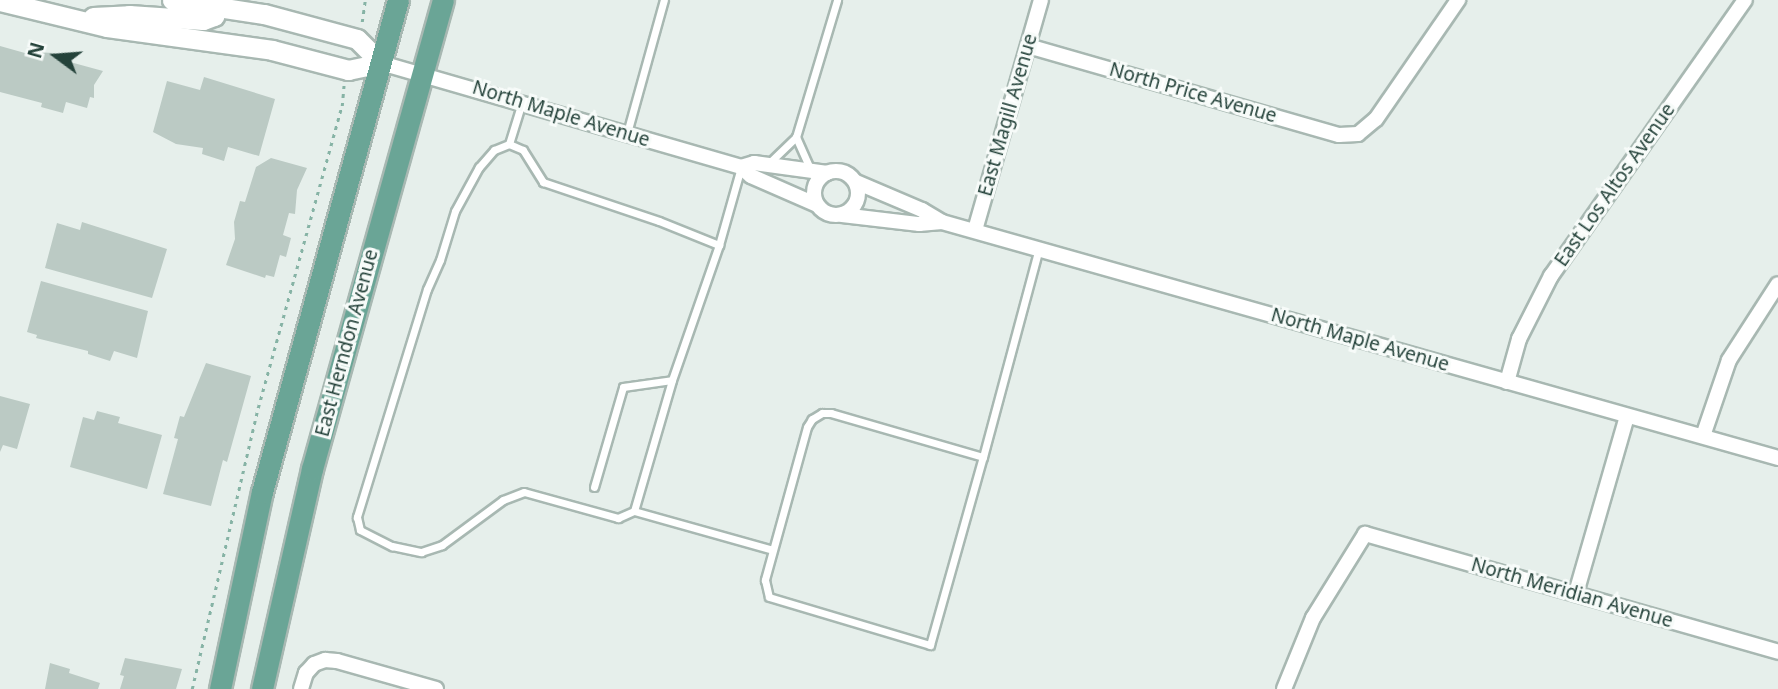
<!DOCTYPE html>
<html>
<head>
<meta charset="utf-8">
<style>
	body { margin:0 }
	#map { position:relative; width:1778px; height:689px; overflow:hidden; background:#e6efeb; font-family:"Noto Sans",sans-serif }
	div>[style] { position:absolute }
	.building>* { inset:0; background:#bbcac4 }
	.path>* { height:2.5px; margin-top:-1.25px; transform-origin:0; background:repeating-linear-gradient(90deg,#86b3a5 0 3.5px,transparent 0 8.5px) }
	.roads { filter:drop-shadow(2px 0 #a8b8b2) drop-shadow(-2px 0 #a8b8b2) drop-shadow(0 2px #a8b8b2) drop-shadow(0 -2px #a8b8b2) }
	.lane>* { height:7px; margin:-3.5px; padding:0 3.5px; transform-origin:3.5px; border-radius:3.5px; background:#fff }
	.street>* { height:14px; margin:-7px; padding:0 7px; transform-origin:7px; border-radius:7px; background:#fff }
	.street>.ring { margin:-7px; padding:0; box-sizing:content-box; background:none; border:14px solid #fff; border-radius:50% }
	.secondary>* { height:19px; margin:-9.5px; padding:0 9.5px; transform-origin:9.5px; border-radius:9.5px; background:#fff }
	.primary>* { height:21px; margin:-10.5px; padding:0 10.5px; transform-origin:10.5px; border-radius:10.5px; background:#6aa596 }
	span { translate:-50% -50%; white-space:nowrap; text-align:center; line-height:1.15; -webkit-text-stroke:6px #f7fbf9; paint-order:stroke }
	.street-label { font-size:19px; color:#24423a }
	.north { position:absolute; left:21px; top:21px; width:70px; height:70px; -webkit-text-stroke:5px #f7fbf9; paint-order:stroke; rotate:286deg; font-size:19px; font-weight:700; line-height:28px; text-align:center; color:#24423a }
	.north::after { content:''; display:block; margin:auto; width:24px; height:32px; background:#24423a; clip-path:polygon(50% 0,100% 100%,50% 72%,0 100%) }
</style>
</head>
<body>
<div id="map">
	<div class="building">
		<i style="clip-path:polygon(0 46px,32px 55px,33px 52px,54px 53px,70px 62px,103px 71px,94px 85px,94px 98px,90px 97px,87px 108px,66px 102px,63px 113px,41px 107px,42px 103px,0 92px)"></i>
		<i style="clip-path:polygon(204px 77px,275px 99px,259px 156px,228px 147px,224px 161px,202px 154px,203px 148px,176px 144px,153px 132px,167px 81px,200px 90px)"></i>
		<i style="clip-path:polygon(271px 158px,307px 168px,297px 190px,295px 214px,289px 213px,283px 235px,291px 238px,286px 257px,280px 255px,274px 277px,266px 275px,265px 278px,226px 265px,235px 239px,234px 222px,240px 201px,245px 202px,256px 167px)"></i>
		<i style="clip-path:polygon(82px 222px,167px 249px,152px 298px,45px 268px,57px 223px,80px 230px)"></i>
		<i style="clip-path:polygon(41px 281px,148px 311px,137px 358px,114px 351px,110px 361px,88px 354px,88px 351px,36px 338px,37px 335px,27px 332px)"></i>
		<i style="clip-path:polygon(206px 363px,251px 376px,227px 462px,223px 460px,211px 506px,163px 494px,178px 439px,174px 438px,180px 416px,184px 417px)"></i>
		<i style="clip-path:polygon(0 396px,30px 404px,17px 449px,3px 445px,0 452px)"></i>
		<i style="clip-path:polygon(97px 411px,120px 417px,118px 423px,162px 435px,147px 489px,70px 467px,83px 417px,94px 420px)"></i>
		<i style="clip-path:polygon(125px 658px,182px 669px,176px 689px,120px 689px,124px 676px,120px 675px)"></i>
		<i style="clip-path:polygon(50px 663px,70px 669px,69px 673px,100px 683px,98px 689px,45px 689px)"></i>
	</div>
	<div class="path">
		<i style="left:362px;top:22px;width:22px;rotate:-82deg"></i>
		<i style="left:192px;top:689px;width:289px;rotate:-76.8deg"></i>
		<i style="left:258px;top:408px;width:313px;rotate:-74.5deg"></i>
		<i style="left:342px;top:106px;width:21px;rotate:-85deg"></i>
	</div>
	<div class="roads">
		<div class="lane">
			<i style="left:522px;top:102px;width:44px;rotate:107.2deg"></i>
			<i style="left:509px;top:144px;width:16px;rotate:158deg"></i>
			<i style="left:494px;top:150px;width:23px;rotate:131deg"></i>
			<i style="left:479px;top:167px;width:50px;rotate:118.6deg"></i>
			<i style="left:455px;top:211px;width:51px;rotate:107deg"></i>
			<i style="left:440px;top:260px;width:32px;rotate:114deg"></i>
			<i style="left:427px;top:289px;width:239px;rotate:107.1deg"></i>
			<i style="left:357px;top:517px;width:13px;rotate:77deg"></i>
			<i style="left:360px;top:530px;width:36px;rotate:27deg"></i>
			<i style="left:392px;top:546px;width:30px;rotate:12deg"></i>
			<i style="left:421px;top:552px;width:22px;rotate:-18deg"></i>
			<i style="left:442px;top:545px;width:76px;rotate:-36.4deg"></i>
			<i style="left:503px;top:500px;width:22px;rotate:-21deg"></i>
			<i style="left:524px;top:492px;width:98px;rotate:15.5deg"></i>
			<i style="left:618px;top:518px;width:17px;rotate:-24deg"></i>
			<i style="left:634px;top:511px;width:144px;rotate:15.7deg"></i>
			<i style="left:627px;top:133px;width:138px;rotate:-74.5deg"></i>
			<i style="left:796px;top:137px;width:143px;rotate:-73.3deg"></i>
			<i style="left:509px;top:144px;width:15px;rotate:23deg"></i>
			<i style="left:523px;top:150px;width:38px;rotate:58deg"></i>
			<i style="left:543px;top:182px;width:122px;rotate:18.6deg"></i>
			<i style="left:659px;top:221px;width:65px;rotate:21.8deg"></i>
			<i style="left:768px;top:164px;width:39px;rotate:-44deg"></i>
			<i style="left:796px;top:137px;width:37px;rotate:66deg"></i>
			<i style="left:983px;top:457px;width:158px;rotate:-163.9deg"></i>
			<i style="left:831px;top:413px;width:9px;rotate:180deg"></i>
			<i style="left:822px;top:413px;width:12px;rotate:149deg"></i>
			<i style="left:812px;top:419px;width:9px;rotate:122deg"></i>
			<i style="left:807px;top:427px;width:159px;rotate:105.4deg"></i>
			<i style="left:765px;top:580px;width:17px;rotate:77deg"></i>
			<i style="left:769px;top:597px;width:168px;rotate:16.6deg"></i>
			<i style="left:930px;top:645px;width:195px;rotate:-74.3deg"></i>
			<i style="left:983px;top:457px;width:216px;rotate:-75deg"></i>
			<i style="left:594px;top:487px;width:104px;rotate:-73.8deg"></i>
			<i style="left:623px;top:387px;width:49px;rotate:-8.1deg"></i>
			<i style="left:634px;top:511px;width:136px;rotate:-73.8deg"></i>
			<i style="left:672px;top:380px;width:143px;rotate:-70.8deg"></i>
			<i style="left:719px;top:245px;width:81px;rotate:-74.2deg"></i>
		</div>
		<div class="street">
			<i style="left:1028px;top:46px;width:323px;rotate:16deg"></i>
			<i style="left:1339px;top:135px;width:19px;rotate:-3deg"></i>
			<i style="left:1358px;top:134px;width:23px;rotate:-40deg"></i>
			<i style="left:1376px;top:119px;width:145px;rotate:-55.4deg"></i>
			<i style="left:381px;top:63px;width:375px;rotate:16.1deg"></i>
			<i style="left:741px;top:167px;width:13px;rotate:42deg"></i>
			<i style="left:751px;top:176px;width:72px;rotate:23.7deg"></i>
			<i style="left:741px;top:167px;width:14px;rotate:-17deg"></i>
			<i style="left:754px;top:163px;width:74px;rotate:7.8deg"></i>
			<i class="ring" style="left:814px;top:171px;width:30px;height:30px"></i>
			<i style="left:856px;top:182px;width:72px;rotate:23deg"></i>
			<i style="left:922px;top:210px;width:23px;rotate:31deg"></i>
			<i style="left:942px;top:222px;width:869px;rotate:15.76deg"></i>
			<i style="left:842px;top:215px;width:78px;rotate:6.7deg"></i>
			<i style="left:919px;top:224px;width:23px;rotate:-5deg"></i>
			<i style="left:975px;top:230px;width:239px;rotate:-74deg"></i>
			<i style="left:1507px;top:382px;width:45px;rotate:-74.4deg"></i>
			<i style="left:1519px;top:339px;width:71px;rotate:-63.1deg"></i>
			<i style="left:1551px;top:276px;width:337px;rotate:-54.9deg"></i>
			<i style="left:1703px;top:436px;width:80px;rotate:-71.1deg"></i>
			<i style="left:1729px;top:360px;width:90px;rotate:-57.2deg"></i>
			<i style="left:1576px;top:593px;width:184px;rotate:-73.9deg"></i>
			<i style="left:301px;top:689px;width:17px;rotate:-73deg"></i>
			<i style="left:306px;top:673px;width:12px;rotate:-48deg"></i>
			<i style="left:314px;top:664px;width:12px;rotate:-20deg"></i>
			<i style="left:325px;top:660px;width:12px;rotate:5deg"></i>
			<i style="left:337px;top:661px;width:103px;rotate:15.8deg"></i>
			<i style="left:1284px;top:689px;width:77px;rotate:-67.8deg"></i>
			<i style="left:1313px;top:618px;width:99px;rotate:-58.2deg"></i>
			<i style="left:1365px;top:534px;width:430px;rotate:15.9deg"></i>
		</div>
		<div class="secondary">
			<i style="left:172px;top:0;width:93px;rotate:8.7deg"></i>
			<i style="left:264px;top:14px;width:96px;rotate:15deg"></i>
			<i style="left:357px;top:39px;width:34px;rotate:45deg"></i>
			<i style="left:0;top:1px;width:110px;rotate:13.7deg"></i>
			<i style="left:107px;top:27px;width:167px;rotate:7.9deg"></i>
			<i style="left:272px;top:50px;width:79px;rotate:14.7deg"></i>
			<i style="left:348px;top:70px;width:34px;rotate:-12deg"></i>
			<i style="left:93px;top:17px;width:36px;rotate:-3deg"></i>
			<i style="left:129px;top:15px;width:74px;rotate:3.9deg"></i>
			<i style="left:203px;top:20px;width:12px;rotate:-20deg"></i>
			<i style="left:214px;top:16px;width:10px;rotate:-66deg"></i>
		</div>
		<div class="primary">
			<i style="left:220px;top:689px;width:201px;rotate:-78deg"></i>
			<i style="left:262px;top:492px;width:510px;rotate:-74.55deg"></i>
			<i style="left:262px;top:689px;width:226px;rotate:-77.2deg"></i>
			<i style="left:312px;top:469px;width:487px;rotate:-74.4deg"></i>
		</div>
	</div>
	<div class="street-label">
		<span style="left:1193px;top:93px;rotate:16deg">North Price Avenue</span>
		<span style="left:561px;top:114px;rotate:17deg">North Maple Avenue</span>
		<span style="left:1008px;top:115px;rotate:-74deg">East Magill Avenue</span>
		<span style="left:1615px;top:185px;rotate:-55deg">East Los Altos Avenue</span>
		<span style="left:1360px;top:340px;rotate:16deg">North Maple Avenue</span>
		<span style="left:347px;top:343px;rotate:-75deg">East Herndon Avenue</span>
		<span style="left:1572px;top:593px;rotate:16deg">North Meridian Avenue</span>
	</div>
	<div class="north">N</div>
</div>
</body>
</html>
